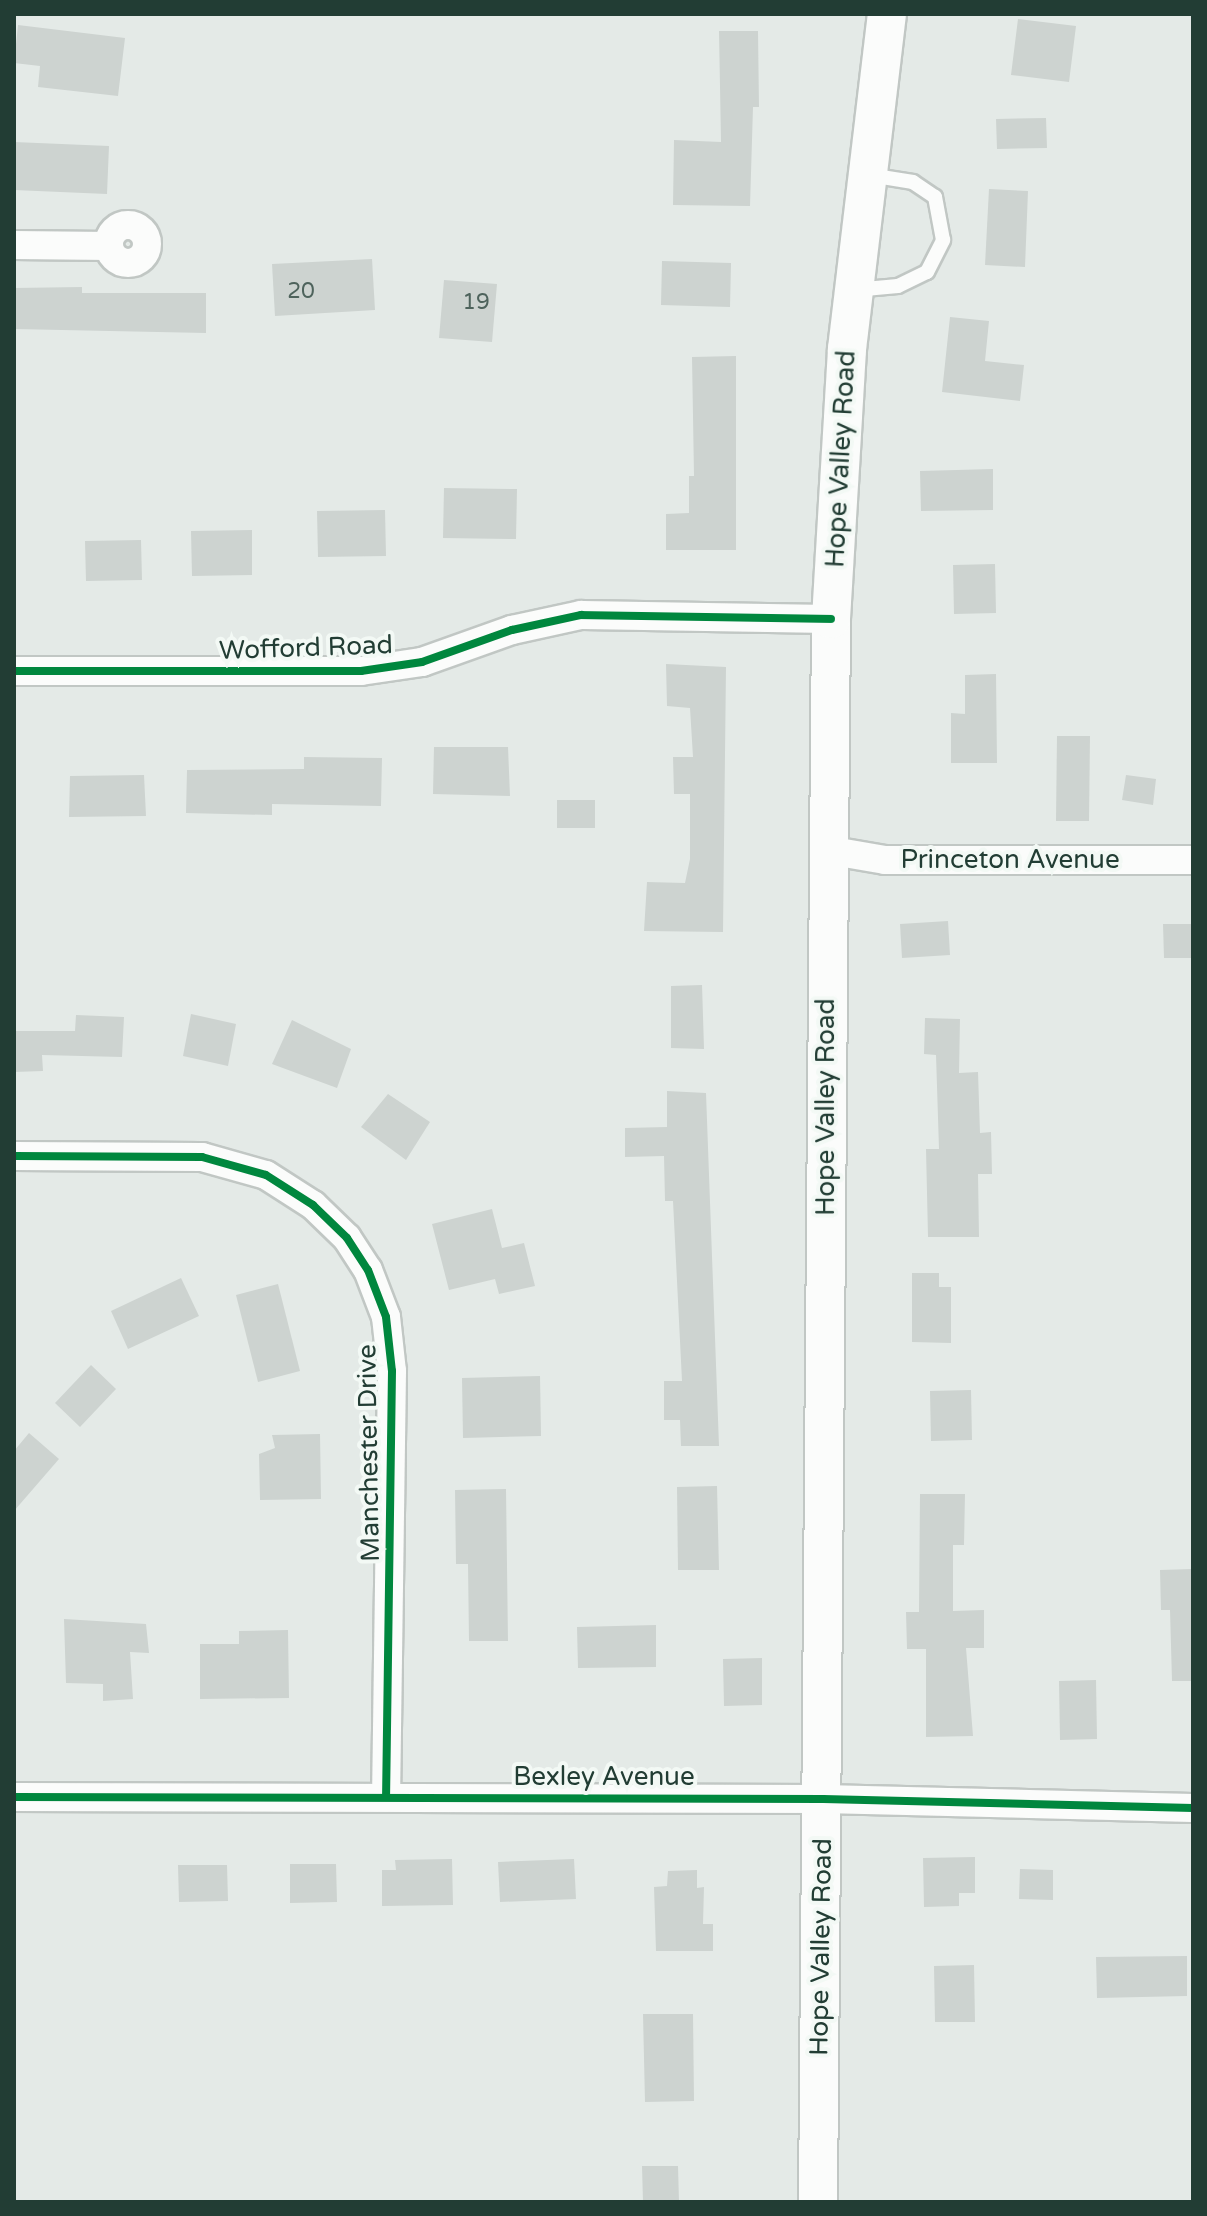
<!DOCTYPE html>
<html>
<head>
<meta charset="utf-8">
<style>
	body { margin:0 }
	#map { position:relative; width:1207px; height:2216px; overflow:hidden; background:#e4eae7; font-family:"Varela Round",sans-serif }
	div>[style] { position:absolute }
	.building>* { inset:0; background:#cdd3d0 }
	.roads { filter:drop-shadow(2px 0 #c1c7c4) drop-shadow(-2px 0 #c1c7c4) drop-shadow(0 2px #c1c7c4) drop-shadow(0 -2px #c1c7c4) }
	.service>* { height:14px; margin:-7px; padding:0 7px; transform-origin:7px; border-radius:7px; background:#fbfcfb }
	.minor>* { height:28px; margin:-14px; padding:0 14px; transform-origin:14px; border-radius:14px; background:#fbfcfb }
	.minor>.ring { margin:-14px; padding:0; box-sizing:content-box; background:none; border:28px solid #fbfcfb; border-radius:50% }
	.secondary>* { height:38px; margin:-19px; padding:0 19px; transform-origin:19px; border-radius:19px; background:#fbfcfb }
	.cycleway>* { height:8px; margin:-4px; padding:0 4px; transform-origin:4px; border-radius:4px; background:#00873e }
	span { translate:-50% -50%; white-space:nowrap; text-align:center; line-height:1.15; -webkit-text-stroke:8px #f3f9f5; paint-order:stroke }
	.number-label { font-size:22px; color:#4e635c }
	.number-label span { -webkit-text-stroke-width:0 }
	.street-label { font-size:26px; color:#223d34 }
	.frame { position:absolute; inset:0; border:16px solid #223d34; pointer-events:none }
</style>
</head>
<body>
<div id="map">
	<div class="building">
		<i style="clip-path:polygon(1018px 19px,1076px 26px,1069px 82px,1011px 75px)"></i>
		<i style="clip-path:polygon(18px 25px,125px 38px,118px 96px,38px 87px,40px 66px,14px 63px)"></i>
		<i style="clip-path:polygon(719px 31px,758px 31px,759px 107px,753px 107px,750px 206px,673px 205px,674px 140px,721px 142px)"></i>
		<i style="clip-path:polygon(1046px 118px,1047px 148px,997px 149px,996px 119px)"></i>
		<i style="clip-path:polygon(14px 142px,109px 146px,107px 194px,14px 190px)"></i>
		<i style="clip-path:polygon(989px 189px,1028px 191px,1025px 267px,985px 265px)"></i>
		<i style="clip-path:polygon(372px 259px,375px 310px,275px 316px,272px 264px)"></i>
		<i style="clip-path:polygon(662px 261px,731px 263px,730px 307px,661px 305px)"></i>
		<i style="clip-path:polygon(444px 280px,497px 284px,492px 342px,439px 338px)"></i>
		<i style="clip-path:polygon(82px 287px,82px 293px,206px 293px,206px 333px,14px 329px,14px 288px)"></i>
		<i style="clip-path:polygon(950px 317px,989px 321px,985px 361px,1024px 365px,1020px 401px,942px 392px)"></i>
		<i style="clip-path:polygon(736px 356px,736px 550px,666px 550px,666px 514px,689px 513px,689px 476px,694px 476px,692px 357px)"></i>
		<i style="clip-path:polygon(993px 469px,993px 510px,921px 511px,920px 471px)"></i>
		<i style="clip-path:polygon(444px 488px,517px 489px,516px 539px,443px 538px)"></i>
		<i style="clip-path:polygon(385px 510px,386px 556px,318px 557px,317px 511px)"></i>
		<i style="clip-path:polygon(252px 530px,252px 575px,192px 576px,191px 531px)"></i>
		<i style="clip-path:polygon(141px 540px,142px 580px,86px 581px,85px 541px)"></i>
		<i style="clip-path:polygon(995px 564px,996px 613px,954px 614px,953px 565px)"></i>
		<i style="clip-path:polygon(666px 664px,726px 667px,723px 932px,644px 931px,647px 882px,685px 883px,690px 859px,690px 794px,674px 794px,673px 757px,693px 757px,690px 708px,667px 706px)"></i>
		<i style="clip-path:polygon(996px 674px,997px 763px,951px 763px,951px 713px,965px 714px,965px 675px)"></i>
		<i style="clip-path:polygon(1057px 736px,1090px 736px,1089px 821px,1056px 821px)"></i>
		<i style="clip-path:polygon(434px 747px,508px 747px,510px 796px,433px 794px)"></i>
		<i style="clip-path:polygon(304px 757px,382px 758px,381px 806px,272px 804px,272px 815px,186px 813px,187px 770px,304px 769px)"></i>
		<i style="clip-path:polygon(144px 775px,146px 816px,69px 817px,70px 776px)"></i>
		<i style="clip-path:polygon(1126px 775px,1156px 779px,1153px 805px,1122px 800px)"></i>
		<i style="clip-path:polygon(557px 800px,595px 800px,595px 828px,557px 828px)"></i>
		<i style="clip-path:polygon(948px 921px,950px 955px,902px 958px,900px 924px)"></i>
		<i style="clip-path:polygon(1163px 924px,1193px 924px,1193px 958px,1164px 958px)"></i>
		<i style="clip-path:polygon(702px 985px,704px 1049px,671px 1048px,671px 986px)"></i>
		<i style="clip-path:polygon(191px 1014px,236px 1024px,228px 1066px,183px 1056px)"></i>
		<i style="clip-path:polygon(76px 1015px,124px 1017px,122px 1057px,42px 1055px,43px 1071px,14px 1072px,14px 1031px,75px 1031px)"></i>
		<i style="clip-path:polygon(925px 1018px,960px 1019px,959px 1073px,978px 1072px,980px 1133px,991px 1132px,992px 1174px,978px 1174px,979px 1237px,928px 1237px,926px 1149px,939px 1149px,936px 1055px,924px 1054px)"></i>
		<i style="clip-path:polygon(292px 1020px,351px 1049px,337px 1088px,272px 1064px)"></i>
		<i style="clip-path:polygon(667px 1091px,706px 1093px,719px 1446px,681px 1446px,680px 1420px,664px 1420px,664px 1381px,682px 1381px,673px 1201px,665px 1201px,664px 1156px,625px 1157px,625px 1128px,667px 1127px)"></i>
		<i style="clip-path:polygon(388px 1094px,430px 1122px,406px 1160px,361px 1127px)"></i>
		<i style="clip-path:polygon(492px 1209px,502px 1248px,524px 1243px,535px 1286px,499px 1294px,495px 1279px,449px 1290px,432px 1224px)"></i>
		<i style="clip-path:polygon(912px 1273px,939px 1273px,939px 1287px,951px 1287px,951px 1343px,912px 1342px)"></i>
		<i style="clip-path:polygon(181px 1278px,199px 1316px,128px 1349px,111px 1311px)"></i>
		<i style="clip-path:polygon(278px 1284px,300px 1371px,258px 1382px,236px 1295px)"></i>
		<i style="clip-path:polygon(91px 1365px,116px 1389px,80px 1427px,55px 1403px)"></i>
		<i style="clip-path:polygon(540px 1376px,541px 1436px,463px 1438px,462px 1378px)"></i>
		<i style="clip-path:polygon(971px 1390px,972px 1440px,931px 1441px,930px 1391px)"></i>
		<i style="clip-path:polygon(29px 1433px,59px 1459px,14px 1511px,14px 1451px)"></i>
		<i style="clip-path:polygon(320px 1434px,321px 1499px,260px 1500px,259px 1454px,275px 1448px,272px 1435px)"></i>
		<i style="clip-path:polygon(717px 1486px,719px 1570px,678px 1570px,677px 1487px)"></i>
		<i style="clip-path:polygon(506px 1489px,508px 1641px,469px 1641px,468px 1564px,456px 1564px,455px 1490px)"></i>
		<i style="clip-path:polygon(920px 1494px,965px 1494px,964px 1545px,953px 1545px,953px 1611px,984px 1610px,984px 1648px,966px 1648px,973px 1736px,926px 1737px,926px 1649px,907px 1649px,906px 1612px,919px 1612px)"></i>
		<i style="clip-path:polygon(1193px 1569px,1193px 1681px,1172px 1681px,1170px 1610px,1161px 1610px,1160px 1570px)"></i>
		<i style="clip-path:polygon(64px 1619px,146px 1624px,149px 1653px,130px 1652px,133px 1699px,103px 1701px,103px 1684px,66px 1683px)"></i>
		<i style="clip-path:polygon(656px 1625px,656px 1667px,578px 1668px,577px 1627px)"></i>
		<i style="clip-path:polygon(288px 1630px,289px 1698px,200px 1699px,200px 1644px,239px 1644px,239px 1631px)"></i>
		<i style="clip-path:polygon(762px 1658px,762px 1705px,724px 1706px,723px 1659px)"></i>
		<i style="clip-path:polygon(1096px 1680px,1097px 1739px,1060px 1740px,1059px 1681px)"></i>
		<i style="clip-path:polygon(975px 1857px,975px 1893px,959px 1893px,959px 1906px,924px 1907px,923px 1858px)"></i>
		<i style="clip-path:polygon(452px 1859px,453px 1905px,382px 1906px,382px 1870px,396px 1870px,395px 1860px)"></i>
		<i style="clip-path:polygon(574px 1859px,576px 1899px,500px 1902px,498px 1862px)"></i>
		<i style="clip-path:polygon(290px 1864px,336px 1864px,337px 1902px,290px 1903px)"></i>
		<i style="clip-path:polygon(178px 1865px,227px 1865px,228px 1901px,179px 1902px)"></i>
		<i style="clip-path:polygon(1020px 1869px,1053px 1870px,1053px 1900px,1019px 1899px)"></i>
		<i style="clip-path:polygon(697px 1870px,697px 1888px,704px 1887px,703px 1924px,713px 1924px,713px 1951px,656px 1951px,654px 1887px,667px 1886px,668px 1871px)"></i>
		<i style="clip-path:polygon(1187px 1956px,1187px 1996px,1097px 1998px,1096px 1957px)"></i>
		<i style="clip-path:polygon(974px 1965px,975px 2022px,935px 2022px,934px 1966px)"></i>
		<i style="clip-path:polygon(643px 2014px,693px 2014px,694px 2101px,645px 2102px)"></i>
		<i style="clip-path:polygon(642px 2166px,678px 2166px,679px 2202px,643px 2202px)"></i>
	</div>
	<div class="roads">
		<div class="service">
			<i style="left:854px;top:290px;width:44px;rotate:-5.2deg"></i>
			<i style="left:898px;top:286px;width:32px;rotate:-26deg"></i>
			<i style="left:927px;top:272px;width:36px;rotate:-63deg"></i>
			<i style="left:943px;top:240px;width:44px;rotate:-100.5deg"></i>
			<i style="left:935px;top:197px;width:27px;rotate:-146deg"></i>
			<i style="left:913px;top:182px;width:45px;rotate:-171deg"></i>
		</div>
		<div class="minor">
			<i class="ring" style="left:109px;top:225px;width:10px;height:10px"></i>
			<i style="left:14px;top:245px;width:95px;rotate:0.6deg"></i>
			<i style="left:14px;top:671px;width:347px"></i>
			<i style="left:361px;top:671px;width:62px;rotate:-8.4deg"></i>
			<i style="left:422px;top:662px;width:96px;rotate:-19.6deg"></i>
			<i style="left:512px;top:630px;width:71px;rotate:-12.3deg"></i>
			<i style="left:581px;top:615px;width:250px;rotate:0.9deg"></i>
			<i style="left:827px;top:850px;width:59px;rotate:9.8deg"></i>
			<i style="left:885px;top:860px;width:308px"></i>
			<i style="left:14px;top:1156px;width:188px;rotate:0.3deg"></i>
			<i style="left:202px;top:1157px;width:66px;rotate:15.7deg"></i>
			<i style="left:266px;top:1175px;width:56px;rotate:32.6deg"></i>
			<i style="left:313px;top:1205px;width:47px;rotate:44.1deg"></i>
			<i style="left:347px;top:1238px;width:38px;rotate:57deg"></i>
			<i style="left:368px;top:1270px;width:50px;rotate:69deg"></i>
			<i style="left:386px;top:1317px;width:54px;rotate:83.7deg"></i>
			<i style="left:392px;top:1371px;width:424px;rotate:90.8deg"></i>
			<i style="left:14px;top:1797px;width:809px;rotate:0.14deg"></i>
			<i style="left:823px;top:1799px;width:370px;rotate:1.4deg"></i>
		</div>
		<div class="secondary">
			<i style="left:818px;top:2202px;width:1583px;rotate:-89.53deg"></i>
			<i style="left:831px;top:619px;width:270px;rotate:-86.6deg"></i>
			<i style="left:847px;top:349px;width:337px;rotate:-83.2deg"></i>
		</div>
	</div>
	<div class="cycleway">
		<i style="left:14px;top:671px;width:347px"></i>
		<i style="left:361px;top:671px;width:62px;rotate:-8.4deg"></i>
		<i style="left:422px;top:662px;width:96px;rotate:-19.6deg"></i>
		<i style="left:512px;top:630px;width:71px;rotate:-12.3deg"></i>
		<i style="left:581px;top:615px;width:250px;rotate:0.9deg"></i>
		<i style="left:14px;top:1156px;width:188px;rotate:0.3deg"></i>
		<i style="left:202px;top:1157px;width:66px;rotate:15.7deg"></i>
		<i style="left:266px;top:1175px;width:56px;rotate:32.6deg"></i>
		<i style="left:313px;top:1205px;width:47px;rotate:44.1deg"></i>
		<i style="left:347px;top:1238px;width:38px;rotate:57deg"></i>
		<i style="left:368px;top:1270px;width:50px;rotate:69deg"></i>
		<i style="left:386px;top:1317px;width:54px;rotate:83.7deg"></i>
		<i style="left:392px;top:1371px;width:424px;rotate:90.8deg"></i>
		<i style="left:14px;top:1797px;width:809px;rotate:0.14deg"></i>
		<i style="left:823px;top:1799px;width:370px;rotate:1.4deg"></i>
	</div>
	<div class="number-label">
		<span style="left:301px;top:292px">20</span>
		<span style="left:476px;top:303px">19</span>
	</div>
	<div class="street-label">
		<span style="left:841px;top:459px;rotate:-87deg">Hope Valley Road</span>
		<span style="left:306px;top:648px;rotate:-2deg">Wofford Road</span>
		<span style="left:1010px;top:860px">Princeton Avenue</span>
		<span style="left:826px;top:1107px;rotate:-90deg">Hope Valley Road</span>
		<span style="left:369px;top:1453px;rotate:-91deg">Manchester Drive</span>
		<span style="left:604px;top:1777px">Bexley Avenue</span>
		<span style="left:821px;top:1947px;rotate:-89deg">Hope Valley Road</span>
	</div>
	<div class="frame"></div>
</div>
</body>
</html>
